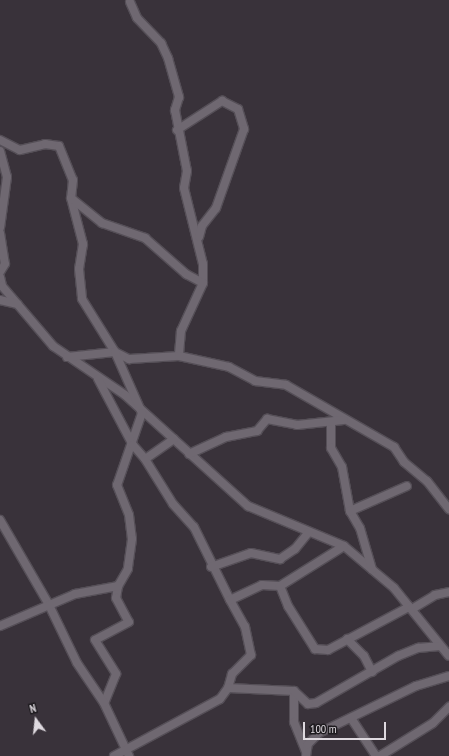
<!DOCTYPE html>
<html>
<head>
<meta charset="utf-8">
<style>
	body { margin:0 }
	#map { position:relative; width:449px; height:756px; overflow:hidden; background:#39323a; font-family:"PT Sans Narrow",sans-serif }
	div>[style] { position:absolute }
	.roads { filter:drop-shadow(1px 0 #554f57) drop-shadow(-1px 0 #554f57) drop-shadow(0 1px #554f57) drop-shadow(0 -1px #554f57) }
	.minor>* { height:8px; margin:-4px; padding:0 4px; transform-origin:4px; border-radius:4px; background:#6f6871 }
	span { translate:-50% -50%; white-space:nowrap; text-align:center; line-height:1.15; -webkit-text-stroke:3px #1e1b1f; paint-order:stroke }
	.north { position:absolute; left:16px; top:700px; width:40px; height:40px; -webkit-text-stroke:3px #1e1b1f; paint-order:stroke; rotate:345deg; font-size:11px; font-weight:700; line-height:16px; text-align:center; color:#ded9df }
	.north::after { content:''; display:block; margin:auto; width:14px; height:18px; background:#ded9df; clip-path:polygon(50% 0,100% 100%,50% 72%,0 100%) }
	.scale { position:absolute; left:303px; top:722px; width:83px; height:18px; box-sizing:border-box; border:2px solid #ded9df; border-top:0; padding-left:5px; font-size:12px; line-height:14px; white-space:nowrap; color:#ded9df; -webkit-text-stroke:3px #1e1b1f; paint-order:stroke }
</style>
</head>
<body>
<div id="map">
	<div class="roads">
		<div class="minor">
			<i style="left:130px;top:2px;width:17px;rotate:66deg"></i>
			<i style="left:137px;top:18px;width:35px;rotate:46deg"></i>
			<i style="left:161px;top:43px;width:17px;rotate:65deg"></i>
			<i style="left:168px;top:58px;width:41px;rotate:74.2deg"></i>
			<i style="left:179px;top:97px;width:14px;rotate:107deg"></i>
			<i style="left:175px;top:110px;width:62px;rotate:78.9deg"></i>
			<i style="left:187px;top:171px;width:17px;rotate:100deg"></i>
			<i style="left:184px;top:188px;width:78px;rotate:76deg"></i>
			<i style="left:203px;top:264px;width:19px;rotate:90deg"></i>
			<i style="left:203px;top:283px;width:53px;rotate:114.6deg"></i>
			<i style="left:181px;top:331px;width:25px;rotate:95deg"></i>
			<i style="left:177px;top:130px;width:54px;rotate:-32.8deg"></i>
			<i style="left:222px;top:101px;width:18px;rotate:27deg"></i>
			<i style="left:238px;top:109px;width:21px;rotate:73deg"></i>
			<i style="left:244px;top:129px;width:84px;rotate:109.5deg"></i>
			<i style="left:216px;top:208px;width:23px;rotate:128deg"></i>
			<i style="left:202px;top:226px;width:11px;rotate:105deg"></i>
			<i style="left:0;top:140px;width:22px;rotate:27deg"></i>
			<i style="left:20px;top:150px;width:26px;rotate:-13deg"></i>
			<i style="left:45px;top:144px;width:14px;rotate:8deg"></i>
			<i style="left:59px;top:146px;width:37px;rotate:68deg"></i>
			<i style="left:73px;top:180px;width:18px;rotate:96deg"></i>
			<i style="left:71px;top:198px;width:48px;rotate:75.4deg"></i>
			<i style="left:83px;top:244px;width:25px;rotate:99deg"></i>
			<i style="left:79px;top:269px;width:30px;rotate:84deg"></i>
			<i style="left:82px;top:299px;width:62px;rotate:58.1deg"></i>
			<i style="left:115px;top:352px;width:16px;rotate:27deg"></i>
			<i style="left:129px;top:359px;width:50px;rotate:-3.4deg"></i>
			<i style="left:179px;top:356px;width:51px;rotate:12.4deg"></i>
			<i style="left:229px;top:367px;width:30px;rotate:28deg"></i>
			<i style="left:255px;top:381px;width:31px;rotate:7deg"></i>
			<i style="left:286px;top:385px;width:125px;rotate:29.9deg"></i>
			<i style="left:394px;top:447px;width:18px;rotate:56deg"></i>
			<i style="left:404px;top:462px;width:30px;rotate:40deg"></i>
			<i style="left:427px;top:481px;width:36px;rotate:52deg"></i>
			<i style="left:0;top:151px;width:27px;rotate:75deg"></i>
			<i style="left:7px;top:177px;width:51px;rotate:97.8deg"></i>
			<i style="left:71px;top:198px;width:40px;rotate:39deg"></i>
			<i style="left:102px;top:223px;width:46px;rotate:19.2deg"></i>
			<i style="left:145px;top:238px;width:55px;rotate:41.3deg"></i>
			<i style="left:186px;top:274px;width:19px;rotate:28deg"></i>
			<i style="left:0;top:233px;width:31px;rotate:81deg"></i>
			<i style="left:5px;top:264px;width:9px;rotate:122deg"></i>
			<i style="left:0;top:277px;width:9px;rotate:77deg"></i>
			<i style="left:2px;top:286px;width:79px;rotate:49.6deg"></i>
			<i style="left:53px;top:346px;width:87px;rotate:34.2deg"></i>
			<i style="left:125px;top:395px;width:166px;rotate:42.1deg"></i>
			<i style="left:248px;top:506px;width:104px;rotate:22.6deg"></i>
			<i style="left:344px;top:546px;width:65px;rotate:40deg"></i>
			<i style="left:394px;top:588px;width:87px;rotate:51deg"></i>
			<i style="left:0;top:300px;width:18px;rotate:13deg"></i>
			<i style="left:67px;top:357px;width:48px;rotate:-5.9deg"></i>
			<i style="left:115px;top:352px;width:67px;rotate:66.1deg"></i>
			<i style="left:142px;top:413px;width:76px;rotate:109.1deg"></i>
			<i style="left:117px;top:485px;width:32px;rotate:68deg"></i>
			<i style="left:129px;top:515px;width:24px;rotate:83deg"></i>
			<i style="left:132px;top:539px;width:30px;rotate:98deg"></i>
			<i style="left:128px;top:569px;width:20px;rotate:120deg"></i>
			<i style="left:118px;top:586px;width:12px;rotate:99deg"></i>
			<i style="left:116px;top:598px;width:27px;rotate:62deg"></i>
			<i style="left:129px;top:622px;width:38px;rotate:152deg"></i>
			<i style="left:95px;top:640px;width:40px;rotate:58deg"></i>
			<i style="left:116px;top:674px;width:31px;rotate:112deg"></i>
			<i style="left:104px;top:703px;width:59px;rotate:64.7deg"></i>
			<i style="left:98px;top:379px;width:75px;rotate:62.1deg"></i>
			<i style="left:133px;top:445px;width:18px;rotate:49deg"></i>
			<i style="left:331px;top:422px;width:26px;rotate:90deg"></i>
			<i style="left:331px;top:448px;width:22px;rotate:60deg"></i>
			<i style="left:342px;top:467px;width:45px;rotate:79.7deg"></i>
			<i style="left:350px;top:511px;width:20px;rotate:60deg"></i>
			<i style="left:360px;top:528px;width:43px;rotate:73.7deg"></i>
			<i style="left:174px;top:439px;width:35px;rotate:145deg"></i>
			<i style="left:145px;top:459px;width:53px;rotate:58.1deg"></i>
			<i style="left:173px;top:504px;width:31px;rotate:48deg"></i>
			<i style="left:194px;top:527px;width:81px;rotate:63.7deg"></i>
			<i style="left:189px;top:454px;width:41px;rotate:-24.7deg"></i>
			<i style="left:226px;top:437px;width:32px;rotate:-11deg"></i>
			<i style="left:257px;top:431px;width:16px;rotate:-50deg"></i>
			<i style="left:267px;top:419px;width:31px;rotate:11deg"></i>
			<i style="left:297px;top:425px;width:47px;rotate:-6.1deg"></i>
			<i style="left:350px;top:511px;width:62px;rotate:-23.7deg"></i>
			<i style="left:0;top:520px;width:98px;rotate:60deg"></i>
			<i style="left:49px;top:605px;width:64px;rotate:64.2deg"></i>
			<i style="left:77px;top:663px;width:48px;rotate:56deg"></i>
			<i style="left:211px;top:567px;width:42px;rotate:-19.3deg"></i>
			<i style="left:251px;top:553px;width:30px;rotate:12deg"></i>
			<i style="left:280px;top:559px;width:18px;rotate:-34deg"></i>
			<i style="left:295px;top:549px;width:21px;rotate:-51deg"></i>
			<i style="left:280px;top:586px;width:22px;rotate:68deg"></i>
			<i style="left:288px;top:606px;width:51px;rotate:57.9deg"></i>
			<i style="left:315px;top:649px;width:13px;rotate:4deg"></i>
			<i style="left:328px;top:650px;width:92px;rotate:-28deg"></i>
			<i style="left:412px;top:609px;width:27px;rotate:-31deg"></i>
			<i style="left:435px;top:595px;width:14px;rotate:-12deg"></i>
			<i style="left:0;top:626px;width:82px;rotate:-23.1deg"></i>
			<i style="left:75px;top:594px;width:44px;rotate:-10.5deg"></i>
			<i style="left:347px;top:639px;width:24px;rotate:45deg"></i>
			<i style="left:364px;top:656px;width:18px;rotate:63deg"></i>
			<i style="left:228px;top:688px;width:15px;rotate:-74deg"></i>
			<i style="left:232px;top:674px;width:27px;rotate:-45deg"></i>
			<i style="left:251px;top:655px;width:29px;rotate:-102deg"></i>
			<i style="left:245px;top:627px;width:31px;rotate:-119deg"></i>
			<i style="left:230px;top:600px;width:35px;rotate:-25deg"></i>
			<i style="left:262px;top:585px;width:18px;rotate:3deg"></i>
			<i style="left:280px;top:586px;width:75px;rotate:-32deg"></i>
			<i style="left:294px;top:691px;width:31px;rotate:90deg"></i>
			<i style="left:294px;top:722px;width:32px;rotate:68deg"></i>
			<i style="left:351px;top:718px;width:45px;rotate:56.7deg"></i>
			<i style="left:114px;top:756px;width:120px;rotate:-28.3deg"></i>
			<i style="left:220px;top:699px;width:14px;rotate:-54deg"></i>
			<i style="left:228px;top:688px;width:66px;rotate:2.6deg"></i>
			<i style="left:294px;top:691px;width:19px;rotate:43deg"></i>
			<i style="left:308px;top:704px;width:8px;rotate:-7deg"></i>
			<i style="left:316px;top:703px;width:95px;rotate:-29.8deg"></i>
			<i style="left:398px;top:656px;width:22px;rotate:-22deg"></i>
			<i style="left:418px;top:648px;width:22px;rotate:-5deg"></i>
			<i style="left:306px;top:756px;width:12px;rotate:-81deg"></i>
			<i style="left:308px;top:744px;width:16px;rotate:-45deg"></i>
			<i style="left:319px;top:733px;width:108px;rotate:-25.9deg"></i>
			<i style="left:416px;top:686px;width:34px;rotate:-17deg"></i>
			<i style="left:380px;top:756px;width:62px;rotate:-31.9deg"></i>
			<i style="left:433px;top:723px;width:23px;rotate:-45deg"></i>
		</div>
	</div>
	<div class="north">N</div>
	<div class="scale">100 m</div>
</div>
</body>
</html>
